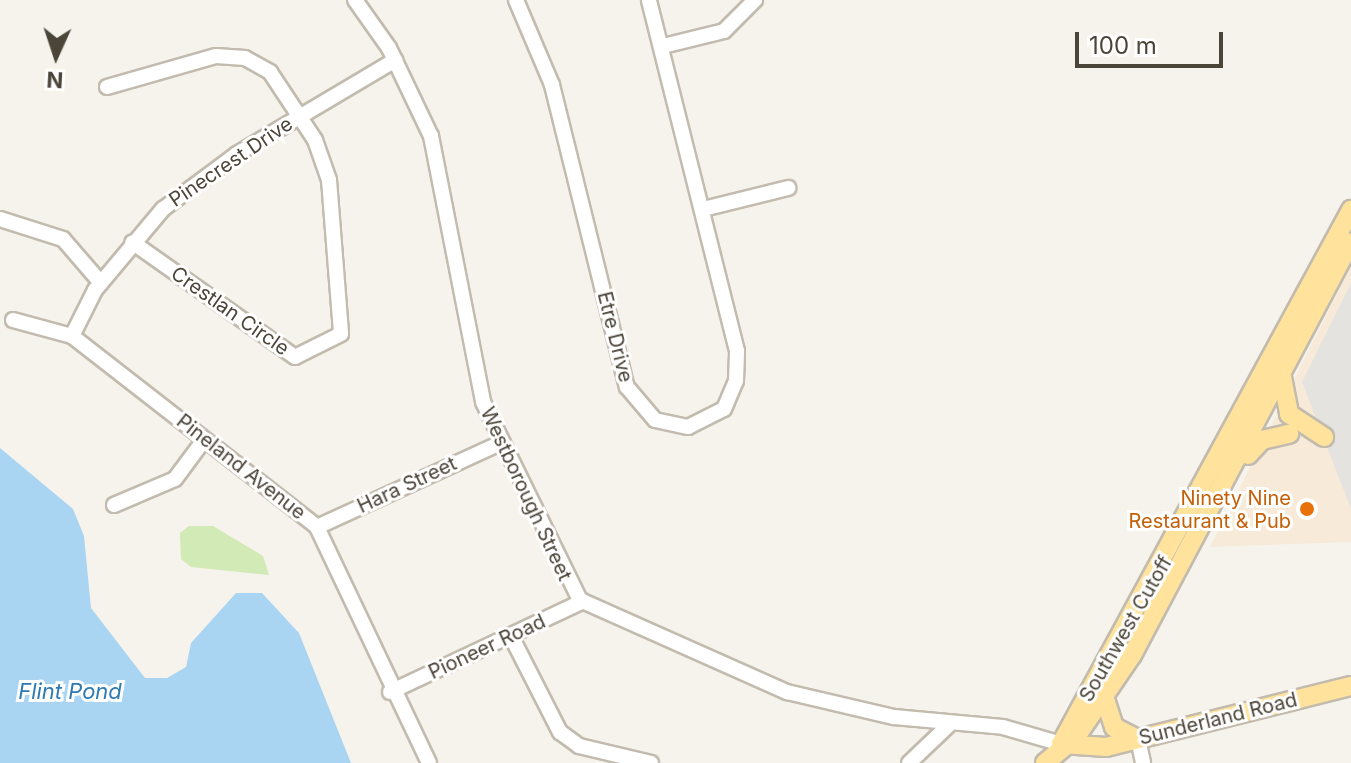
<!DOCTYPE html>
<html>
<head>
<meta charset="utf-8">
<style>
	body { margin:0 }
	#map { position:relative; width:1351px; height:763px; overflow:hidden; background:#f6f3ec; font-family:Inter,sans-serif }
	div>[style] { position:absolute }
	.commercial>* { inset:0; background:#f7ead8 }
	.green>* { inset:0; background:#d2eab5 }
	.parking>* { inset:0; background:#e5e3e0 }
	.water>* { inset:0; background:#a9d4f2 }
	.roads { filter:drop-shadow(2px 0 #c2bbae) drop-shadow(-2px 0 #c2bbae) drop-shadow(0 2px #c2bbae) drop-shadow(0 -2px #c2bbae) }
	.minor>* { height:14px; margin:-7px; padding:0 7px; transform-origin:7px; border-radius:7px; background:#fff }
	.major>* { height:18px; margin:-9px; padding:0 9px; transform-origin:9px; border-radius:9px; background:#ffe39c }
	.dots>* { width:22px; height:22px; translate:-50% -50%; box-sizing:border-box; border:4px solid #fff; border-radius:50% }
	span { translate:-50% -50%; white-space:nowrap; text-align:center; line-height:1.15; -webkit-text-stroke:6px #fff; paint-order:stroke }
	.street-label { font-size:20px; color:#4b4439 }
	.food-label { font-size:20px; color:#c56008 }
	.right { translate:-100% -50%; text-align:right }
	.water-label { font-size:22px; color:#2e7ab2; font-style:italic }
	.north { position:absolute; left:16px; top:16px; width:80px; height:80px; -webkit-text-stroke:6px #fff; paint-order:stroke; rotate:183deg; font-size:22px; font-weight:700; line-height:32px; text-align:center; color:#4b4439 }
	.north::after { content:''; display:block; margin:auto; width:28px; height:36px; background:#4b4439; clip-path:polygon(50% 0,100% 100%,50% 72%,0 100%) }
	.scale { position:absolute; left:1075px; top:32px; width:148px; height:36px; box-sizing:border-box; border:4px solid #4b4439; border-top:0; padding-left:10px; font-size:24px; line-height:28px; white-space:nowrap; color:#4b4439; -webkit-text-stroke:6px #fff; paint-order:stroke }
</style>
</head>
<body>
<div id="map">
	<div class="commercial">
		<i style="clip-path:polygon(1351px 266px,1351px 542px,1210px 547px)"></i>
	</div>
	<div class="green">
		<i style="clip-path:polygon(189px 526px,213px 526px,263px 556px,269px 575px,191px 567px,181px 559px,180px 533px)"></i>
	</div>
	<div class="parking">
		<i style="clip-path:polygon(1351px 283px,1351px 509px,1302px 382px)"></i>
	</div>
	<div class="water">
		<i style="clip-path:polygon(0 448px,73px 509px,84px 536px,91px 608px,145px 678px,167px 678px,186px 667px,191px 643px,236px 593px,262px 593px,299px 633px,351px 763px,0 763px)"></i>
	</div>
	<div class="roads">
		<div class="minor">
			<i style="left:355px;top:0;width:59px;rotate:54.7deg"></i>
			<i style="left:389px;top:48px;width:98px;rotate:64.5deg"></i>
			<i style="left:431px;top:136px;width:271px;rotate:78.9deg"></i>
			<i style="left:483px;top:402px;width:220px;rotate:63.9deg"></i>
			<i style="left:580px;top:600px;width:227px;rotate:24deg"></i>
			<i style="left:787px;top:692px;width:110px;rotate:13.2deg"></i>
			<i style="left:894px;top:717px;width:109px;rotate:5.2deg"></i>
			<i style="left:1003px;top:727px;width:60px;rotate:16.3deg"></i>
			<i style="left:516px;top:0;width:92px;rotate:67deg"></i>
			<i style="left:552px;top:85px;width:311px;rotate:76.1deg"></i>
			<i style="left:627px;top:387px;width:43px;rotate:49.7deg"></i>
			<i style="left:655px;top:420px;width:34px;rotate:12deg"></i>
			<i style="left:688px;top:427px;width:40px;rotate:-26.6deg"></i>
			<i style="left:724px;top:409px;width:30px;rotate:-67deg"></i>
			<i style="left:736px;top:381px;width:30px;rotate:-88deg"></i>
			<i style="left:737px;top:351px;width:362px;rotate:-104.1deg"></i>
			<i style="left:663px;top:46px;width:63px;rotate:-13.8deg"></i>
			<i style="left:724px;top:31px;width:44px;rotate:-45deg"></i>
			<i style="left:107px;top:87px;width:113px;rotate:-15.9deg"></i>
			<i style="left:216px;top:56px;width:29px;rotate:4deg"></i>
			<i style="left:245px;top:58px;width:29px;rotate:29deg"></i>
			<i style="left:270px;top:72px;width:82px;rotate:56.5deg"></i>
			<i style="left:315px;top:140px;width:42px;rotate:70.7deg"></i>
			<i style="left:329px;top:180px;width:154px;rotate:85.5deg"></i>
			<i style="left:341px;top:334px;width:51px;rotate:153.4deg"></i>
			<i style="left:295px;top:357px;width:199px;rotate:-144.8deg"></i>
			<i style="left:703px;top:209px;width:88px;rotate:-13.9deg"></i>
			<i style="left:0;top:219px;width:66px;rotate:17.6deg"></i>
			<i style="left:63px;top:239px;width:58px;rotate:49.2deg"></i>
			<i style="left:13px;top:320px;width:61px;rotate:15.2deg"></i>
			<i style="left:72px;top:336px;width:311px;rotate:37.9deg"></i>
			<i style="left:317px;top:527px;width:261px;rotate:64.6deg"></i>
			<i style="left:72px;top:336px;width:51px;rotate:-63.4deg"></i>
			<i style="left:95px;top:290px;width:106px;rotate:-50deg"></i>
			<i style="left:163px;top:209px;width:92px;rotate:-36.6deg"></i>
			<i style="left:237px;top:154px;width:184px;rotate:-30.7deg"></i>
			<i style="left:114px;top:505px;width:66px;rotate:-23.1deg"></i>
			<i style="left:175px;top:479px;width:49px;rotate:-53.4deg"></i>
			<i style="left:317px;top:527px;width:199px;rotate:-24.6deg"></i>
			<i style="left:511px;top:636px;width:108px;rotate:63deg"></i>
			<i style="left:560px;top:732px;width:24px;rotate:36deg"></i>
			<i style="left:579px;top:746px;width:74px;rotate:13.3deg"></i>
			<i style="left:390px;top:692px;width:213px;rotate:-25.2deg"></i>
			<i style="left:1138px;top:739px;width:25px;rotate:78deg"></i>
			<i style="left:909px;top:763px;width:58px;rotate:-43.6deg"></i>
		</div>
		<div class="major">
			<i style="left:1282px;top:377px;width:38px;rotate:79deg"></i>
			<i style="left:1289px;top:414px;width:42px;rotate:33.3deg"></i>
			<i style="left:1248px;top:455px;width:21px;rotate:-47deg"></i>
			<i style="left:1262px;top:440px;width:28px;rotate:-13deg"></i>
			<i style="left:1104px;top:696px;width:33px;rotate:72deg"></i>
			<i style="left:1114px;top:727px;width:27px;rotate:27deg"></i>
			<i style="left:1061px;top:744px;width:608px;rotate:-61.49deg"></i>
			<i style="left:1061px;top:744px;width:45px;rotate:3.8deg"></i>
			<i style="left:1106px;top:747px;width:252px;rotate:-14deg"></i>
			<i style="left:1045px;top:763px;width:40px;rotate:-40deg"></i>
			<i style="left:1076px;top:737px;width:99px;rotate:-55.7deg"></i>
			<i style="left:1132px;top:655px;width:467px;rotate:-62.1deg"></i>
		</div>
	</div>
	<div class="dots">
		<i style="left:1307px;top:509px;background:#e8710a"></i>
	</div>
	<div class="street-label">
		<span style="left:231px;top:162px;rotate:-34deg">Pinecrest Drive</span>
		<span style="left:230px;top:311px;rotate:35deg">Crestlan Circle</span>
		<span style="left:615px;top:337px;rotate:76deg">Etre Drive</span>
		<span style="left:241px;top:467px;rotate:38deg">Pineland Avenue</span>
		<span style="left:407px;top:485px;rotate:-25deg">Hara Street</span>
		<span style="left:526px;top:494px;rotate:65deg">Westborough Street</span>
		<span style="left:1126px;top:629px;rotate:-60deg">Southwest Cutoff</span>
		<span style="left:487px;top:647px;rotate:-25deg">Pioneer Road</span>
		<span style="left:1218px;top:719px;rotate:-14deg">Sunderland Road</span>
	</div>
	<div class="food-label">
		<span class="right" style="left:1291px;top:510px">Ninety Nine<br>Restaurant &amp; Pub</span>
	</div>
	<div class="water-label">
		<span style="left:70px;top:692px">Flint Pond</span>
	</div>
	<div class="north">N</div>
	<div class="scale">100 m</div>
</div>
</body>
</html>
